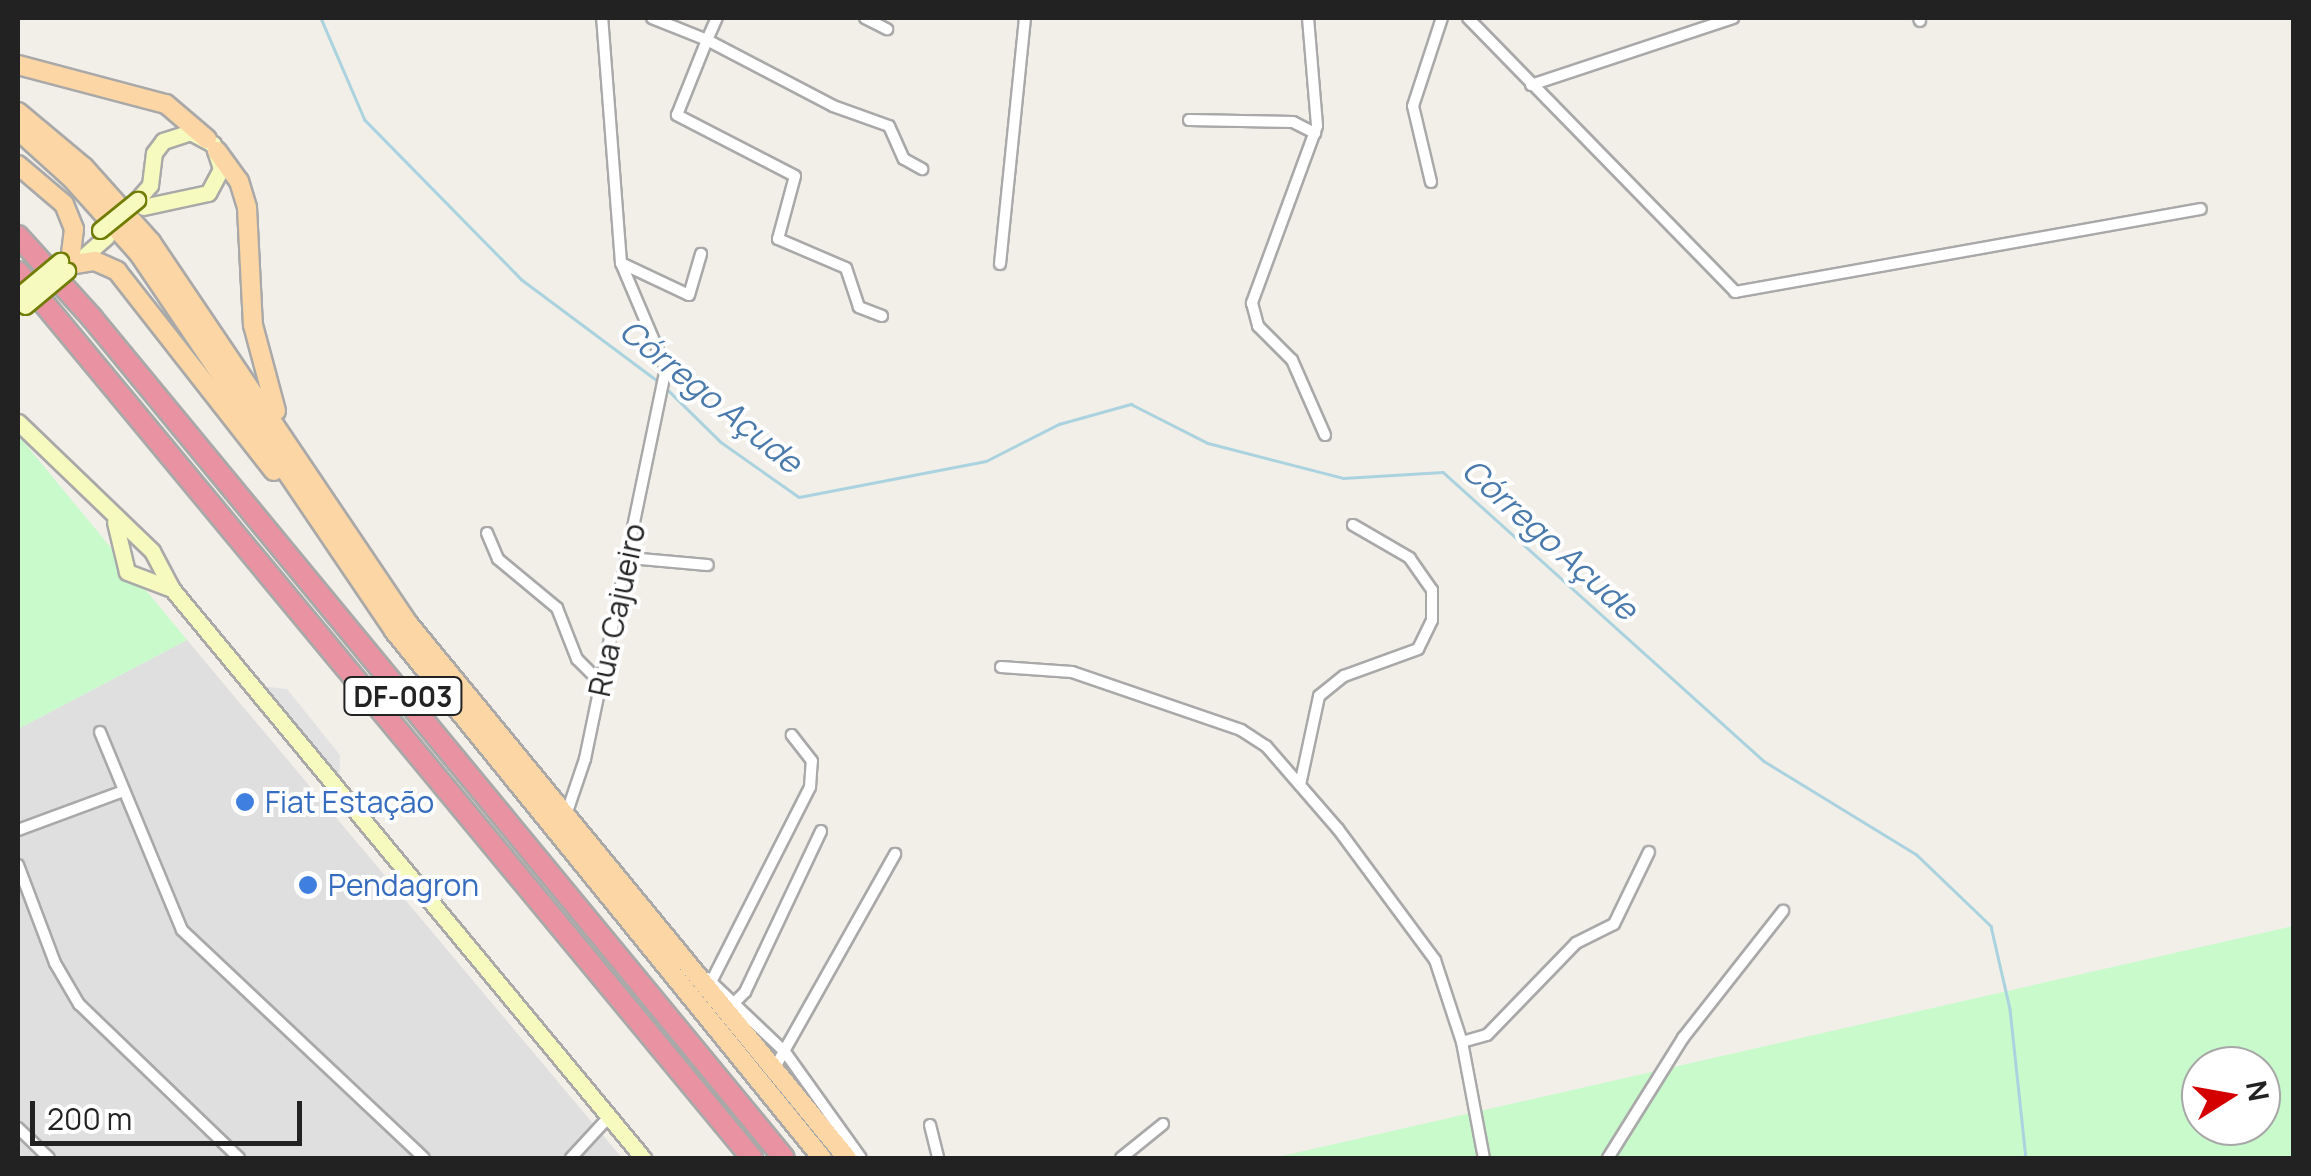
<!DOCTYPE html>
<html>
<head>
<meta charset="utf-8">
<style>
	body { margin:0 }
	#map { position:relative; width:2311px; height:1176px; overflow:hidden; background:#f2efe9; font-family:Manrope,sans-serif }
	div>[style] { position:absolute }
	.residential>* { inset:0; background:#e0dfdf }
	.park>* { inset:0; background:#c8facc }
	.parking>* { inset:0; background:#e2e2e2 }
	.stream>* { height:2.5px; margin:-1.25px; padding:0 1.25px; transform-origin:1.25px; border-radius:1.25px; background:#aad3df }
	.roads { filter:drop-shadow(2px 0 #a9a9a9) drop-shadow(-2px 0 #a9a9a9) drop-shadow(0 2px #a9a9a9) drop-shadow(0 -2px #a9a9a9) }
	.street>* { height:10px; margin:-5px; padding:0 5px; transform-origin:5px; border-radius:5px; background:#fff }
	.secondary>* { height:15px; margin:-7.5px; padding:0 7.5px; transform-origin:7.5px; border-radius:7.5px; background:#f7fabf }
	.primary>* { height:18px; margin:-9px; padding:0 9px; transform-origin:9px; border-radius:9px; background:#fcd6a4 }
	.highway>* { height:20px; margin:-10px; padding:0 10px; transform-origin:10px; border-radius:10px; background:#e892a2 }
	.bridges { filter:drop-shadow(2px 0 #707d05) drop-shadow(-2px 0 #707d05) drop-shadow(0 2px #707d05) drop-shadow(0 -2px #707d05) }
	.secondary-bridge>* { height:15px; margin:-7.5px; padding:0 7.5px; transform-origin:7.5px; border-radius:7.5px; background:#f7fabf }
	.dots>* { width:28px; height:28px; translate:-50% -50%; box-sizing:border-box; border:5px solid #fff; border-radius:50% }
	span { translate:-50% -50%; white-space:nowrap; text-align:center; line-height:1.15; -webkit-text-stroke:8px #fff; paint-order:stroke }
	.shield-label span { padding:2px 8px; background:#fff; border:2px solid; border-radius:8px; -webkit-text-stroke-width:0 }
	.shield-label { font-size:28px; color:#222; font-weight:700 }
	.street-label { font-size:30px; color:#222 }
	.shop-label { font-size:30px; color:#366cbe }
	.left { translate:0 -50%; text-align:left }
	.water-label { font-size:32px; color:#4a7aab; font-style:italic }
	.frame { position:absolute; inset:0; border:20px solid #222; pointer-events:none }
	.north { position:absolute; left:2181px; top:1046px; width:100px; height:100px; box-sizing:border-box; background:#fff; border:2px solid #a7a7a7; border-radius:50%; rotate:79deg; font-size:28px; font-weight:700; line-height:40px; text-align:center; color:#222 }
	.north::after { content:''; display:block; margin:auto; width:35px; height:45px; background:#d40000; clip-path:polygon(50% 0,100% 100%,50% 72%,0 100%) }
	.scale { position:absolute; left:30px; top:1101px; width:272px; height:45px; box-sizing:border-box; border:5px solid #222; border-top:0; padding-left:12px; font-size:30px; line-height:35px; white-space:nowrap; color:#222; -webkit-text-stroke:8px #fff; paint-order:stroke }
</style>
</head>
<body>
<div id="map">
	<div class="residential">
		<i style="clip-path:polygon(187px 640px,622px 1158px,18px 1158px,18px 729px)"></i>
	</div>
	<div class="park">
		<i style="clip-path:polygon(18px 435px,187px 640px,18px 729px)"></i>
		<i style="clip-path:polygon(evenodd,2293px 926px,2293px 1158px,1273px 1158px,2293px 926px,2201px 1066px,2261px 1066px,2261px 1126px,2201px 1126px,2201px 1066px)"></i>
	</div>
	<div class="parking">
		<i style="clip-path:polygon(260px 686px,287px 689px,340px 755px,339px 786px)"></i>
	</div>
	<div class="stream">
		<i style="left:321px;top:18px;width:111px;rotate:66.7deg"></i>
		<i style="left:365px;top:120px;width:223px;rotate:45.5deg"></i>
		<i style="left:521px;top:279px;width:171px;rotate:36.7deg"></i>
		<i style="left:668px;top:390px;width:74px;rotate:44.5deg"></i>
		<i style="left:721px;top:442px;width:95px;rotate:35.2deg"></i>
		<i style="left:799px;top:497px;width:190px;rotate:-10.9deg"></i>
		<i style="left:986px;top:461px;width:82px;rotate:-26.9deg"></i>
		<i style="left:1059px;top:424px;width:75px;rotate:-15.5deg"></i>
		<i style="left:1131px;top:404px;width:86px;rotate:26.9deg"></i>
		<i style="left:1208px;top:443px;width:139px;rotate:14.5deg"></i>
		<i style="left:1343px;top:478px;width:100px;rotate:-3.4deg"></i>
		<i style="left:1443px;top:472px;width:432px;rotate:42deg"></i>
		<i style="left:1764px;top:761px;width:178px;rotate:31.5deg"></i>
		<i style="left:1916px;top:854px;width:104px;rotate:43.8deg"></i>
		<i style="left:1991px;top:926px;width:85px;rotate:77.1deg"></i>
		<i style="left:2010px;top:1009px;width:150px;rotate:83.9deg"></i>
	</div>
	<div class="roads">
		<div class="street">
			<i style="left:652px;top:18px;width:59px;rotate:21.8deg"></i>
			<i style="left:707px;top:40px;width:24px;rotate:-66deg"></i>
			<i style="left:865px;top:18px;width:25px;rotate:27deg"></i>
			<i style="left:1308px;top:18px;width:108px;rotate:85.2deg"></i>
			<i style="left:1317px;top:126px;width:189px;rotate:110.2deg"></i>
			<i style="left:1252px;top:303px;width:24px;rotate:75deg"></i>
			<i style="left:1258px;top:326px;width:48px;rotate:45deg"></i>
			<i style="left:1292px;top:360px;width:82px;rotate:66.3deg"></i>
			<i style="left:1468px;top:18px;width:383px;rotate:45.7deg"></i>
			<i style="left:1735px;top:292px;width:473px;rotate:-10.1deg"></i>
			<i style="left:1919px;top:18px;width:3px;rotate:72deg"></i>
			<i style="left:1531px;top:85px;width:213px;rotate:-18.3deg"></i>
			<i style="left:1189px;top:120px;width:104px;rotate:1.1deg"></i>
			<i style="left:1293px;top:122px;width:25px;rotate:27deg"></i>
			<i style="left:1431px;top:182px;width:78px;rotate:-103.3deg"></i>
			<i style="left:1413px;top:106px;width:93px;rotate:-71.8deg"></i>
			<i style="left:621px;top:263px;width:75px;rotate:25.2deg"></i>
			<i style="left:689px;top:295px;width:43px;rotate:-73.7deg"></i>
			<i style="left:1000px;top:264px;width:247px;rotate:-84.2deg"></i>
			<i style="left:882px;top:316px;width:25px;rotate:-159deg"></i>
			<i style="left:859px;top:307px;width:41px;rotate:-108.4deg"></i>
			<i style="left:846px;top:268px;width:74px;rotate:-156.9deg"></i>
			<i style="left:778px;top:239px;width:65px;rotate:-74.9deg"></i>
			<i style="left:795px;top:176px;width:133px;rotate:-152.7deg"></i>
			<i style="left:677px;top:115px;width:81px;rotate:-68.2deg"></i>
			<i style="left:707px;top:40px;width:142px;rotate:27.6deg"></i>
			<i style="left:833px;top:106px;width:59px;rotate:19.7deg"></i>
			<i style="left:889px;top:126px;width:36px;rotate:66deg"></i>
			<i style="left:904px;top:159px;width:21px;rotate:29deg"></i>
			<i style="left:487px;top:533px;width:28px;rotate:67deg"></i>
			<i style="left:498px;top:559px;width:77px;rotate:39.7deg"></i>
			<i style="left:557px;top:608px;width:55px;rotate:68.6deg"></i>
			<i style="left:577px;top:659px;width:34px;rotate:45deg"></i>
			<i style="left:629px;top:558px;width:79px;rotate:5.1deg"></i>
			<i style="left:1001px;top:667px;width:71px;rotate:4deg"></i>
			<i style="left:1072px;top:672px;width:179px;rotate:18.9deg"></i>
			<i style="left:1241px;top:730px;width:30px;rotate:33deg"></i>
			<i style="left:1266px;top:746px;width:110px;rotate:49.1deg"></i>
			<i style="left:1338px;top:829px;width:163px;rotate:53.5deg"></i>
			<i style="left:1435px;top:960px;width:86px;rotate:71.8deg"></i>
			<i style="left:1462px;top:1042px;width:118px;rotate:79.3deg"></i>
			<i style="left:100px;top:732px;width:214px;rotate:67.5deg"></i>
			<i style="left:182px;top:930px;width:332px;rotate:43.3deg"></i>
			<i style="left:1300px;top:785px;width:91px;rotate:-77.9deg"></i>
			<i style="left:1319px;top:696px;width:32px;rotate:-39deg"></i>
			<i style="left:1344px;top:676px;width:79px;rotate:-20deg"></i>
			<i style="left:1418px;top:649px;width:32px;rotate:-64deg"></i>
			<i style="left:1432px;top:620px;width:30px;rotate:-90deg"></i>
			<i style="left:1432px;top:590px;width:39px;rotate:-125deg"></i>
			<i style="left:1410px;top:558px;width:66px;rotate:-149.9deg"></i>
			<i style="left:565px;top:818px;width:62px;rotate:-71.3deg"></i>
			<i style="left:585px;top:759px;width:398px;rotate:-78.3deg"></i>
			<i style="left:666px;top:369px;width:115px;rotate:-113deg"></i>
			<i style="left:621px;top:263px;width:246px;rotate:-94.4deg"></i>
			<i style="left:18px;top:830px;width:110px;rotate:-20.3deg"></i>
			<i style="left:18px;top:865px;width:105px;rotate:69.3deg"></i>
			<i style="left:55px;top:963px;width:48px;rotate:59.7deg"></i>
			<i style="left:79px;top:1004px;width:222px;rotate:43.9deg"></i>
			<i style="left:707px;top:978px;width:108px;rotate:43.5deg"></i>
			<i style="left:785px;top:1052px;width:130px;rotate:54.4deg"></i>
			<i style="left:707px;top:990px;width:228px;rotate:-63.1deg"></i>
			<i style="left:810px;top:787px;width:26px;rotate:-86deg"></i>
			<i style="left:812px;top:761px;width:33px;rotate:-128deg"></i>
			<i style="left:734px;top:1003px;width:16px;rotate:-45deg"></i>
			<i style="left:745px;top:992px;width:178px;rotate:-64.7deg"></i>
			<i style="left:1462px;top:1042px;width:26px;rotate:-16deg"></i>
			<i style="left:1487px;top:1035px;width:128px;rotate:-45.9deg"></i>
			<i style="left:1576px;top:943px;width:42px;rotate:-26.6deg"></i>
			<i style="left:1614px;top:924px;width:80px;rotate:-64.1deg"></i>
			<i style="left:774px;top:1069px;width:247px;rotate:-60.6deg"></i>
			<i style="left:930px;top:1125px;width:34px;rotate:76deg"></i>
			<i style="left:18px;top:1128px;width:43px;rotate:44.1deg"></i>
			<i style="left:571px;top:1158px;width:53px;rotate:-47.3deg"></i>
			<i style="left:1121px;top:1158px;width:54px;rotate:-39deg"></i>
			<i style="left:1608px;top:1158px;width:142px;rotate:-58deg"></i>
			<i style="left:1683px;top:1038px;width:162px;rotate:-51.8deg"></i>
		</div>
		<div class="secondary">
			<i style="left:137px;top:200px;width:20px;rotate:-49deg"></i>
			<i style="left:150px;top:185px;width:32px;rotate:-83deg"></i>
			<i style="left:154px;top:153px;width:15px;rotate:-53deg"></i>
			<i style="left:163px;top:141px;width:28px;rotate:-18deg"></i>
			<i style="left:190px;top:132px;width:26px;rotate:28deg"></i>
			<i style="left:213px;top:144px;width:26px;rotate:72deg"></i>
			<i style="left:221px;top:169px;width:27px;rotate:118deg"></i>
			<i style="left:208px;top:193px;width:66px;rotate:167.8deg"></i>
			<i style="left:74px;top:265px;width:43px;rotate:-41.2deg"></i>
			<i style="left:18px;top:422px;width:186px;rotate:43.9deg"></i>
			<i style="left:152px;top:551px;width:43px;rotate:62.2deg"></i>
			<i style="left:172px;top:589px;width:739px;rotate:50.38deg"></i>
			<i style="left:115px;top:522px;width:51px;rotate:76.5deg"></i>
			<i style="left:127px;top:572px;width:48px;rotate:20.7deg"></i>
		</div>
		<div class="primary">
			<i style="left:18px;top:65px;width:153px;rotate:14.8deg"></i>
			<i style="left:166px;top:104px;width:54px;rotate:40.5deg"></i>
			<i style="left:18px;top:112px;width:86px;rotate:39.8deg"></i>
			<i style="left:84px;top:167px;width:101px;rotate:48.2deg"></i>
			<i style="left:151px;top:242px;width:458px;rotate:56deg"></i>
			<i style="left:407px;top:622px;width:693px;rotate:50.62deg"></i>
			<i style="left:18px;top:130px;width:73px;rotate:42.2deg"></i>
			<i style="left:72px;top:179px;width:101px;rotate:48.2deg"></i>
			<i style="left:139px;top:254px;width:455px;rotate:55.9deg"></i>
			<i style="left:394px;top:631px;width:679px;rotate:50.92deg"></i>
			<i style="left:217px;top:151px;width:37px;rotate:54deg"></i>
			<i style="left:239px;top:181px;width:28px;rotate:73deg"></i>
			<i style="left:247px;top:208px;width:117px;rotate:87.1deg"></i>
			<i style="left:253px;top:325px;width:89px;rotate:75deg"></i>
			<i style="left:18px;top:165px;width:60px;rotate:40.3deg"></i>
			<i style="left:64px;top:204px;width:27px;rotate:68deg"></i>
			<i style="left:74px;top:229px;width:23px;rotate:97deg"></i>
			<i style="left:75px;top:264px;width:20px;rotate:-9deg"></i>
			<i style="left:95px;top:261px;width:24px;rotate:24deg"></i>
			<i style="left:117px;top:271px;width:254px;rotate:51.9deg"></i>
		</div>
		<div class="highway">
			<i style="left:18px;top:236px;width:110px;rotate:47.9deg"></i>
			<i style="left:92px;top:318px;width:1088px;rotate:50.52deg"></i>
			<i style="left:18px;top:272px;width:1151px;rotate:50.36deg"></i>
		</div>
	</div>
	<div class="bridges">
		<div class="secondary-bridge">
			<i style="left:100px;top:230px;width:48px;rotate:-39deg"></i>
			<i style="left:18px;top:296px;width:55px;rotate:-39.8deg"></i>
			<i style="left:25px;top:306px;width:55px;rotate:-39.8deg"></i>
		</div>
	</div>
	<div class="dots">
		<i style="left:245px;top:802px;background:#3f7fe0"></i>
		<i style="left:308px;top:885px;background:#3f7fe0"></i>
	</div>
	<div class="shield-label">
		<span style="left:403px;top:696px">DF-003</span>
	</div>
	<div class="street-label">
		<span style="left:617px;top:610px;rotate:-78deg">Rua Cajueiro</span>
	</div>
	<div class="shop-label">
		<span class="left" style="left:265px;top:802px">Fiat Estação</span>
		<span class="left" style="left:328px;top:885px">Pendagron</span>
	</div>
	<div class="water-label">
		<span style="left:711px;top:396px;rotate:39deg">Córrego Açude</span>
		<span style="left:1550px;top:539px;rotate:42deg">Córrego Açude</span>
	</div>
	<div class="frame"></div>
	<div class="north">N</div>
	<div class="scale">200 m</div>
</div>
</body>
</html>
